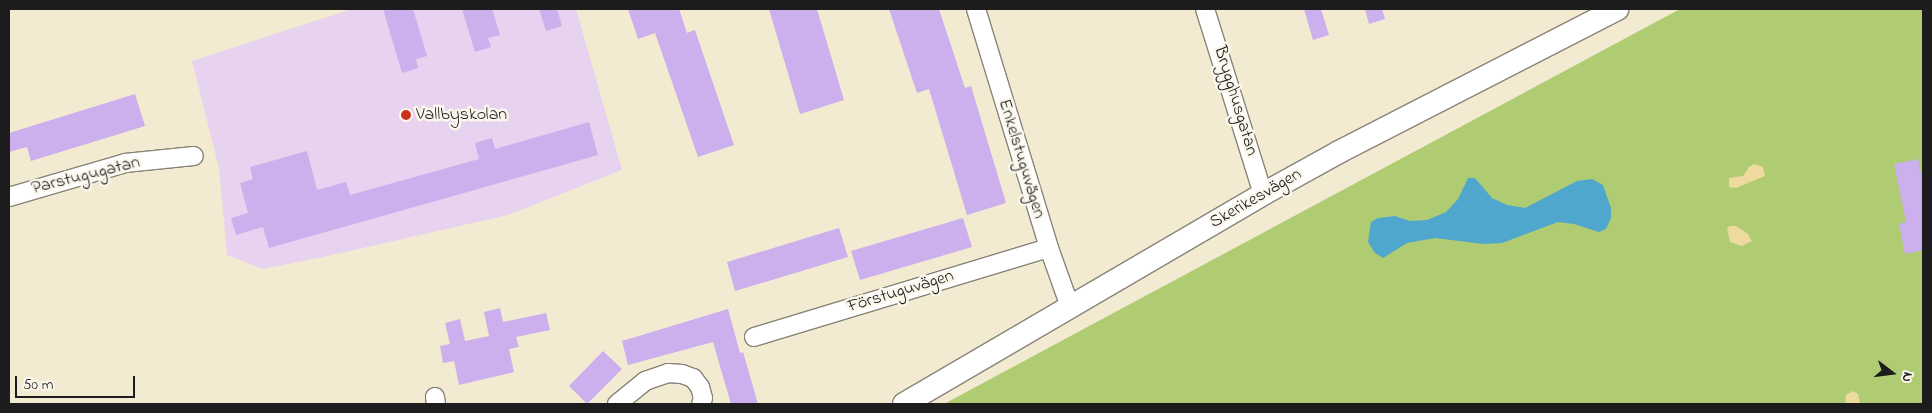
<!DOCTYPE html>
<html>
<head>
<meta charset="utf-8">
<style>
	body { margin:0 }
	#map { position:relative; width:1932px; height:413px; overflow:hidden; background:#f3ead2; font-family:"Indie Flower",sans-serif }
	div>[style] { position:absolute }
	.built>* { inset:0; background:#e7d2ef }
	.green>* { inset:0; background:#afcc72 }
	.sand>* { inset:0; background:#eeda9e }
	.water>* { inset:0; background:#50a7cd }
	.building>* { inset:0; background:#ccafed }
	.roads { filter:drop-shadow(1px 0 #888377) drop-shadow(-1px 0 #888377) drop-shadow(0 1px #888377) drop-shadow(0 -1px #888377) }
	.minor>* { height:18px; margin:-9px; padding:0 9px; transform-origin:9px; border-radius:9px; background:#fff }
	.tertiary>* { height:22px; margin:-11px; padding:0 11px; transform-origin:11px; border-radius:11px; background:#fff }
	.dots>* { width:14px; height:14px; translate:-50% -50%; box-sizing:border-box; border:2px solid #fbf7ec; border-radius:50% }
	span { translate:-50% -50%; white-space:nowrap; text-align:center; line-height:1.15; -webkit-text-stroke:5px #fbf7ec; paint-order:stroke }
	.street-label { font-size:18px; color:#1c1c1c }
	.poi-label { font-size:18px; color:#1c1c1c }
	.left { translate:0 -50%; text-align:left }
	.frame { position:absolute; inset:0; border:10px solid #1c1c1c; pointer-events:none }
	.north { position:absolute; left:1867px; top:348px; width:50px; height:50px; -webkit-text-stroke:4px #fbf7ec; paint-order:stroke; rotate:105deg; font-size:14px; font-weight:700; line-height:20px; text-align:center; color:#1c1c1c }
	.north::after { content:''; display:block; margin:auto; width:18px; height:22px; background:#1c1c1c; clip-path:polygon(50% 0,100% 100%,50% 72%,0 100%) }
	.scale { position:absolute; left:15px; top:376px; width:120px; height:22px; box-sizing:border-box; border:2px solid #1c1c1c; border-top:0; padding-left:6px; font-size:15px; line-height:18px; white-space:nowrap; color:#1c1c1c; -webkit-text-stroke:4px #fbf7ec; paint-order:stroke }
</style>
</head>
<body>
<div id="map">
	<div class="built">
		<i style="clip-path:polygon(352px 9px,576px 9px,622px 170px,508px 215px,323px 257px,263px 269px,227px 255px,219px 168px,192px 61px)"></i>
	</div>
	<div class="green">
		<i style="clip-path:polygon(1680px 9px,1923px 9px,1923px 404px,944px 404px)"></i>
	</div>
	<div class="sand">
		<i style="clip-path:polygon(1754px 164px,1763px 167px,1765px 176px,1736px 188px,1729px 187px,1729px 178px,1743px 176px,1749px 167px)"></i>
		<i style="clip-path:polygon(1730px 226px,1736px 226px,1748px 234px,1752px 241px,1742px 246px,1730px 242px,1727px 228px)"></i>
		<i style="clip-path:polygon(1853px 391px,1858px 394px,1860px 404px,1845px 404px,1846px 395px)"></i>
	</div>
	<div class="water">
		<i style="clip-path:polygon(1468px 178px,1475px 178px,1492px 198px,1507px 205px,1525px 208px,1577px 181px,1592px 179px,1603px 185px,1611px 208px,1611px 218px,1606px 229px,1599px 232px,1574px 224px,1558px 222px,1502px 243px,1483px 244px,1435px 238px,1407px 243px,1383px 258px,1375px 253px,1368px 242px,1371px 222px,1378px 218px,1395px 216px,1410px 221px,1427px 220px,1446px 212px,1458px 199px)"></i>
	</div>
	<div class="building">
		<i style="clip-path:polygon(383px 9px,413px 9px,427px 56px,416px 59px,418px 68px,402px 73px)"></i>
		<i style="clip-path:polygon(462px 9px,492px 9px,500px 35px,488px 38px,491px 47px,475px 52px)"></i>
		<i style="clip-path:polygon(539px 9px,557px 9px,562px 26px,546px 31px)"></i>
		<i style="clip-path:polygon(628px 9px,679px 9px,687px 33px,695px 30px,734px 145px,698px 157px,655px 33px,638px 39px)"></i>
		<i style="clip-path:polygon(769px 9px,817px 9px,844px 100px,800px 114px)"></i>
		<i style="clip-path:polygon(889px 9px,939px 9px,965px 88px,971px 86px,1006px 203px,967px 215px,929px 89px,917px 93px)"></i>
		<i style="clip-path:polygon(1304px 9px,1321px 9px,1329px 35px,1313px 40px)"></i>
		<i style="clip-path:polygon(1365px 9px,1382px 9px,1385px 19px,1369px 24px)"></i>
		<i style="clip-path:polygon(135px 94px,145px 126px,31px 161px,27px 147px,9px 152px,9px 133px)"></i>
		<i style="clip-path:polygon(589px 122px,598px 155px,269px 248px,263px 227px,236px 235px,231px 218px,248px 213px,240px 183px,253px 179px,250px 167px,307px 151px,317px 190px,346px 182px,350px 195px,479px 159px,475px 143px,492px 138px,495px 149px)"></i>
		<i style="clip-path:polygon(1918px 159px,1923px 183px,1923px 250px,1905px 254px,1899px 224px,1906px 222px,1894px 164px)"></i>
		<i style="clip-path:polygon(963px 218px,972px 247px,860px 280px,851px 251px)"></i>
		<i style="clip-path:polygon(839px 228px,848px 257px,735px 291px,727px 262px)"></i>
		<i style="clip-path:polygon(500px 308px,503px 322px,546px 313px,550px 330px,516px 337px,519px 347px,509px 349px,514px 372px,459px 385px,454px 361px,443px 363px,440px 346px,450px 344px,445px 323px,460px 319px,465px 341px,489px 336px,484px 312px)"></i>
		<i style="clip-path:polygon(728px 309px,740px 353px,743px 352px,758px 404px,731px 404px,713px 342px,628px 365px,622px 341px)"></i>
		<i style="clip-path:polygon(603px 351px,622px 369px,587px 404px,569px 386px)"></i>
	</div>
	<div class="roads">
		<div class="minor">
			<i style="left:976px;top:9px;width:250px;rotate:73deg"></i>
			<i style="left:1049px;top:248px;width:63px;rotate:70.4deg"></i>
			<i style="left:1205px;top:9px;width:194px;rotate:72.6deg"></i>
			<i style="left:9px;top:197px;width:121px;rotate:-16.3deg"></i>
			<i style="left:125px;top:163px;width:69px;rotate:-5.8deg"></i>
			<i style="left:754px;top:337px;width:308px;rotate:-16.8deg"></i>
			<i style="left:435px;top:397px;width:7px;rotate:82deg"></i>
			<i style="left:617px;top:404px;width:36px;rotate:-39deg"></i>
			<i style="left:645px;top:381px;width:24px;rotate:-19deg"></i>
			<i style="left:668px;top:373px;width:14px;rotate:4deg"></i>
			<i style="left:682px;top:374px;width:12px;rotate:20deg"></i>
			<i style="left:693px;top:378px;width:11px;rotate:52deg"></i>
			<i style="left:700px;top:387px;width:11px;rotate:75deg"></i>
			<i style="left:703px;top:398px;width:6px;rotate:108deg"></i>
		</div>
		<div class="tertiary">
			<i style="left:904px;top:404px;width:416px;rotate:-30.3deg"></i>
			<i style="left:1263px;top:194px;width:87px;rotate:-28.9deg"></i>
			<i style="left:1339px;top:152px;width:313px;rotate:-27.2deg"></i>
		</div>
	</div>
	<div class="dots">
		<i style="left:406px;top:115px;background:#c8321e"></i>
	</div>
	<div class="street-label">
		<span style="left:1235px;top:101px;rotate:73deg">Brygghusgatan</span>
		<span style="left:1021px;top:159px;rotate:73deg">Enkelstuguvägen</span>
		<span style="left:86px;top:176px;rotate:-14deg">Parstugugatan</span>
		<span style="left:1256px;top:199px;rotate:-30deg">Skerikesvägen</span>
		<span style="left:901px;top:292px;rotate:-17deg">Förstuguvägen</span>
	</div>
	<div class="poi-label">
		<span class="left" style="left:416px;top:115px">Vallbyskolan</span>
	</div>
	<div class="frame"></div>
	<div class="north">N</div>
	<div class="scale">50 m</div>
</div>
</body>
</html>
